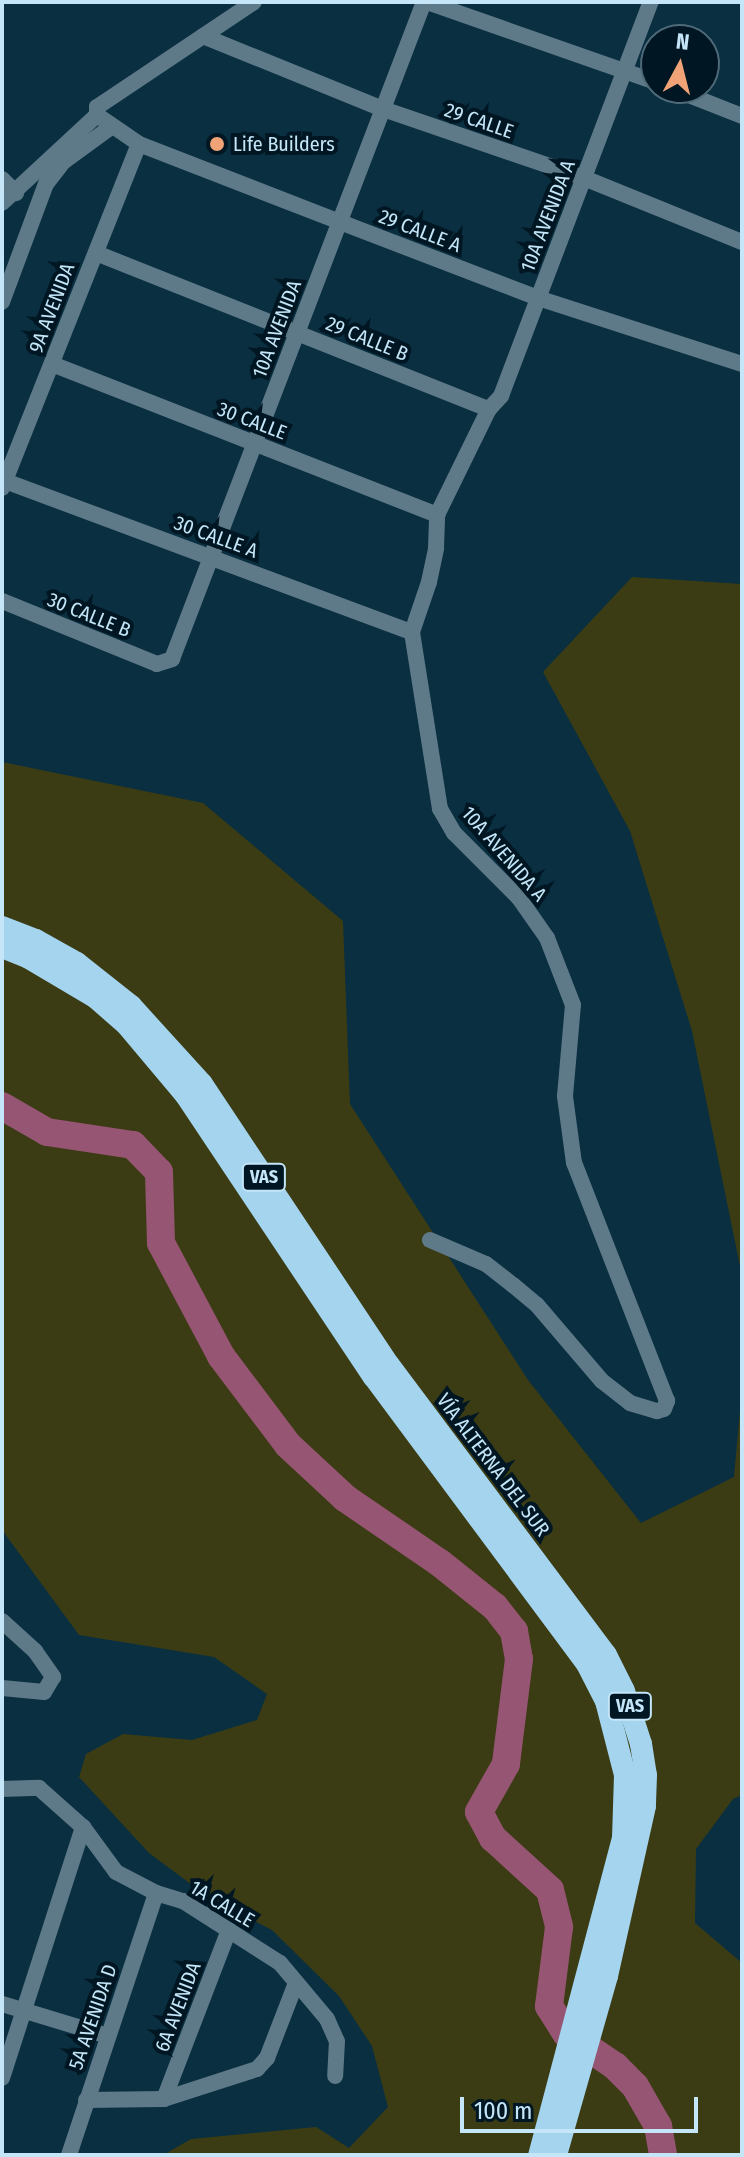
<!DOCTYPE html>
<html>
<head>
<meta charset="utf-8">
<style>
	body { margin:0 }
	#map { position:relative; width:744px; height:2157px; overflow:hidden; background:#092f40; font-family:"Fira Sans Condensed",sans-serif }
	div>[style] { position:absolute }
	.green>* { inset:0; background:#3b3c14 }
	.river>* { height:28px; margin:-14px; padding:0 14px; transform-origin:14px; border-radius:14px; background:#975574 }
	.minor>* { height:16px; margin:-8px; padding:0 8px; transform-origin:8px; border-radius:8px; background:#5e7987 }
	.trunk>* { height:22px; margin:-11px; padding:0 11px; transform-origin:11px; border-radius:11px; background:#a4d4ee }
	.dots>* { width:22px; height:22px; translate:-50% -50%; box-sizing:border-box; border:4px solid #001723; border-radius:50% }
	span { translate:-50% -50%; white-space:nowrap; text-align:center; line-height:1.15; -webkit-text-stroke:8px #001723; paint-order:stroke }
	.shield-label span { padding:2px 6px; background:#001723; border:2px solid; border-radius:6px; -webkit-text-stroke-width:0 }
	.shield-label { font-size:18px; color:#c4e6f8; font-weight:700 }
	.street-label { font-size:20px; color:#c4e6f8 }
	.poi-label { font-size:20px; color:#c4e6f8 }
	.left { translate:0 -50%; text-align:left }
	.frame { position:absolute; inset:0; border:4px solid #c4e6f8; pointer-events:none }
	.north { position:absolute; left:640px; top:24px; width:80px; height:80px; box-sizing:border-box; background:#001723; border:2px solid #4e6a78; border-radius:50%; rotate:7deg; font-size:22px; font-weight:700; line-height:32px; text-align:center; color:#c4e6f8 }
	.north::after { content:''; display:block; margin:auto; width:28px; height:36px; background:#efa376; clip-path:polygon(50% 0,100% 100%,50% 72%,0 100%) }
	.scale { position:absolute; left:460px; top:2097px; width:238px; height:36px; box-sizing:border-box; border:4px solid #c4e6f8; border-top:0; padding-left:10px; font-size:24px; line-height:28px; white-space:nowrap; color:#c4e6f8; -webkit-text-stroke:6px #001723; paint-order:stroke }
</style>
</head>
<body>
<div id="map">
	<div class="green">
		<i style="clip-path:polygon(632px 577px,742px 584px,742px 1276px,692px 1031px,630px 831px,543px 672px)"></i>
		<i style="clip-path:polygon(2px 762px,203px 803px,343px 921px,350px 1104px,528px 1380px,641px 1523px,734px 1477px,742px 1388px,742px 1795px,733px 1799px,696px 1849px,695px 1923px,742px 1963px,742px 2155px,163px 2155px,191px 2139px,316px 2127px,349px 2148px,388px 2107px,372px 2046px,339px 1996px,272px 1930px,211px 1899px,149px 1853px,79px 1777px,86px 1754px,123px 1734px,192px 1740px,257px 1720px,267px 1694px,214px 1657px,79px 1635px,2px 1530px)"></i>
	</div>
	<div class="river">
		<i style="left:2px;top:1106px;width:52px;rotate:30deg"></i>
		<i style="left:47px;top:1132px;width:87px;rotate:8.6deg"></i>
		<i style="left:133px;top:1145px;width:37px;rotate:46deg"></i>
		<i style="left:159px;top:1172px;width:71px;rotate:88.4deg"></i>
		<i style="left:161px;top:1243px;width:128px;rotate:62deg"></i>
		<i style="left:221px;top:1356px;width:111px;rotate:53deg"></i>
		<i style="left:288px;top:1445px;width:78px;rotate:42.9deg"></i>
		<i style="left:345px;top:1498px;width:115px;rotate:34.4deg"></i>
		<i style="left:440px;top:1563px;width:70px;rotate:38.7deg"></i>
		<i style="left:495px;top:1607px;width:31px;rotate:52deg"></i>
		<i style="left:514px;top:1631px;width:28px;rotate:80deg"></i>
		<i style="left:519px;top:1659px;width:106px;rotate:97.1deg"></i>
		<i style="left:506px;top:1764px;width:55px;rotate:119.4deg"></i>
		<i style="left:479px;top:1812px;width:30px;rotate:62deg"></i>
		<i style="left:493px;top:1838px;width:77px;rotate:42.4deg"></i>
		<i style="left:550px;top:1890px;width:38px;rotate:76deg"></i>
		<i style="left:559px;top:1927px;width:80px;rotate:97.2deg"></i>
		<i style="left:549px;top:2006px;width:32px;rotate:58deg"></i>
		<i style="left:566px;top:2033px;width:59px;rotate:34deg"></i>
		<i style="left:615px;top:2066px;width:28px;rotate:45deg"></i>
		<i style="left:635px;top:2086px;width:46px;rotate:60.1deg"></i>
		<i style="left:658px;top:2126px;width:29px;rotate:80deg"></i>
	</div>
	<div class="minor">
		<i style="left:254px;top:2px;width:189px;rotate:146.2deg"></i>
		<i style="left:97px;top:107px;width:8px;rotate:90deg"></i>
		<i style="left:97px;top:115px;width:51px;rotate:34.6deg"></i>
		<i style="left:139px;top:144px;width:216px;rotate:21.2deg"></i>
		<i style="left:340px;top:222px;width:212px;rotate:21deg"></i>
		<i style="left:538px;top:298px;width:214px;rotate:17.9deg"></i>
		<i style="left:427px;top:2px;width:243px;rotate:19.3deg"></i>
		<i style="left:203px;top:36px;width:194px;rotate:22.1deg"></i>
		<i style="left:383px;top:109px;width:213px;rotate:18.9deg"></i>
		<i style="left:584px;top:178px;width:170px;rotate:22.1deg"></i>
		<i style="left:671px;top:88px;width:76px;rotate:21.5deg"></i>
		<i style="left:2px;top:179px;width:20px;rotate:45deg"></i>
		<i style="left:2px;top:203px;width:129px;rotate:-42.8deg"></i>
		<i style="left:96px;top:253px;width:423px;rotate:21.7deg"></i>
		<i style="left:2px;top:302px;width:126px;rotate:-69.6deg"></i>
		<i style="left:46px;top:184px;width:28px;rotate:-52deg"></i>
		<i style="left:63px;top:162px;width:59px;rotate:-36.1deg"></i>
		<i style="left:52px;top:364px;width:414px;rotate:21.4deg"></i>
		<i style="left:5px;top:481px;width:434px;rotate:20.4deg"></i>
		<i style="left:2px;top:488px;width:370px;rotate:-68.3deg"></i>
		<i style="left:2px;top:601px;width:167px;rotate:22.1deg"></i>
		<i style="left:157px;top:664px;width:16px;rotate:-18deg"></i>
		<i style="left:172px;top:659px;width:704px;rotate:-69.02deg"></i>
		<i style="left:430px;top:1240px;width:61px;rotate:23.2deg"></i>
		<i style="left:486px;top:1264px;width:34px;rotate:38deg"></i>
		<i style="left:513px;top:1285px;width:31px;rotate:40deg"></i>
		<i style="left:537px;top:1305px;width:100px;rotate:49.5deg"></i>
		<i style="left:602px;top:1381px;width:36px;rotate:38deg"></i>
		<i style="left:630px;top:1403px;width:28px;rotate:17deg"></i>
		<i style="left:657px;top:1411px;width:7px;rotate:-16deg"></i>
		<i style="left:664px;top:1409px;width:9px;rotate:-69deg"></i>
		<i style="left:667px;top:1401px;width:256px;rotate:-111.3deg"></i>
		<i style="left:574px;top:1163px;width:68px;rotate:-97.7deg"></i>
		<i style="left:565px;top:1096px;width:91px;rotate:-85deg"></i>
		<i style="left:573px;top:1005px;width:72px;rotate:-111.2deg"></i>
		<i style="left:547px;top:938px;width:49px;rotate:-125deg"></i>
		<i style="left:519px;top:898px;width:92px;rotate:-135deg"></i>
		<i style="left:454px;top:833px;width:28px;rotate:-120deg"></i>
		<i style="left:440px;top:809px;width:179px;rotate:-99deg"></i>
		<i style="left:412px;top:632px;width:53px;rotate:-71.2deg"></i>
		<i style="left:429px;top:582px;width:35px;rotate:-78deg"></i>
		<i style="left:436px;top:548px;width:33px;rotate:-88deg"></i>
		<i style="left:437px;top:515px;width:118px;rotate:-63.9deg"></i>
		<i style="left:489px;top:409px;width:18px;rotate:-47deg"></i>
		<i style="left:501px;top:396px;width:422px;rotate:-69.2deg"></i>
		<i style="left:2px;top:1621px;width:45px;rotate:42.3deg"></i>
		<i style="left:35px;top:1651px;width:32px;rotate:55deg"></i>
		<i style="left:53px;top:1677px;width:17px;rotate:121deg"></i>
		<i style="left:44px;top:1692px;width:42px;rotate:-174.6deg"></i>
		<i style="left:2px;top:1789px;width:37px;rotate:-2deg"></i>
		<i style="left:39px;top:1788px;width:59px;rotate:41.6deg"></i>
		<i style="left:83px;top:1827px;width:56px;rotate:53.7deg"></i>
		<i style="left:116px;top:1872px;width:45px;rotate:27.7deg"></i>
		<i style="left:156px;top:1893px;width:28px;rotate:17deg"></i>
		<i style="left:183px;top:1901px;width:115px;rotate:32.6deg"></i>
		<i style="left:280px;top:1963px;width:73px;rotate:50deg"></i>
		<i style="left:327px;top:2019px;width:24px;rotate:66deg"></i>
		<i style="left:337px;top:2041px;width:35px;rotate:93deg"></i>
		<i style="left:2px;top:2004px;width:111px;rotate:16.8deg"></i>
		<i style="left:2px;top:2078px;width:264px;rotate:-72.1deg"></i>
		<i style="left:164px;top:2099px;width:181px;rotate:-69deg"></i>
		<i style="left:86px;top:2100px;width:78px;rotate:-0.7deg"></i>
		<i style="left:164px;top:2099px;width:98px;rotate:-17.9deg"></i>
		<i style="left:257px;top:2069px;width:15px;rotate:-48deg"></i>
		<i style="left:267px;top:2058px;width:80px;rotate:-68.9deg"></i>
		<i style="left:69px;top:2155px;width:276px;rotate:-71.6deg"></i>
	</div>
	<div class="trunk">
		<i style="left:2px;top:927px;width:36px;rotate:21deg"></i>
		<i style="left:36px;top:940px;width:47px;rotate:29.3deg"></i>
		<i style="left:77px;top:963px;width:69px;rotate:38.5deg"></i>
		<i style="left:131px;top:1006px;width:105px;rotate:47.7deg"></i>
		<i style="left:202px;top:1084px;width:338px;rotate:56.4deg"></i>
		<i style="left:389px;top:1365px;width:362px;rotate:53.2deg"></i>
		<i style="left:606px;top:1655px;width:40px;rotate:63.4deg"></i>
		<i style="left:624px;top:1691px;width:56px;rotate:72.2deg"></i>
		<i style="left:641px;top:1744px;width:31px;rotate:81deg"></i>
		<i style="left:646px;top:1775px;width:31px;rotate:92deg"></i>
		<i style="left:645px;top:1806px;width:174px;rotate:102.6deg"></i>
		<i style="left:607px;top:1976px;width:186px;rotate:105.9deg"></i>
		<i style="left:2px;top:947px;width:29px;rotate:22deg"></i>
		<i style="left:29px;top:958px;width:77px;rotate:30.6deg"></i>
		<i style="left:95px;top:997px;width:41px;rotate:41.1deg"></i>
		<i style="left:126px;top:1024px;width:92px;rotate:49.9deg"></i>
		<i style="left:185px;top:1094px;width:340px;rotate:56.3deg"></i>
		<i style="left:374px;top:1377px;width:357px;rotate:53.4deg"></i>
		<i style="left:587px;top:1664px;width:42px;rotate:62.8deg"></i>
		<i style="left:606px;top:1701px;width:76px;rotate:75.6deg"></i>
		<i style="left:625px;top:1775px;width:63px;rotate:91.8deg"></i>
		<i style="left:623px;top:1838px;width:328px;rotate:104.8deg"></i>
	</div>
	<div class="dots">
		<i style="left:217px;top:144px;background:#efa376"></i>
	</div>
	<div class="shield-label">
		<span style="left:264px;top:1177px">VAS</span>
		<span style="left:630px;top:1706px">VAS</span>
	</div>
	<div class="street-label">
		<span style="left:479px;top:121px;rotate:19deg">29 CALLE</span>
		<span style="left:548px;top:216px;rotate:-69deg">10A AVENIDA A</span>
		<span style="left:420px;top:231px;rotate:21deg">29 CALLE A</span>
		<span style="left:52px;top:308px;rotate:-69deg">9A AVENIDA</span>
		<span style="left:277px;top:329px;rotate:-69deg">10A AVENIDA</span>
		<span style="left:367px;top:339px;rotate:22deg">29 CALLE B</span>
		<span style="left:252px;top:421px;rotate:21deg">30 CALLE</span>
		<span style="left:216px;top:537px;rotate:20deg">30 CALLE A</span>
		<span style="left:89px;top:615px;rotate:22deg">30 CALLE B</span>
		<span style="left:504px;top:854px;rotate:49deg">10A AVENIDA A</span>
		<span style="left:493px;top:1465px;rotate:53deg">VÍA ALTERNA DEL SUR</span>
		<span style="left:222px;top:1904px;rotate:31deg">1A CALLE</span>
		<span style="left:178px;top:2007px;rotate:-69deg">6A AVENIDA</span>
		<span style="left:93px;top:2017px;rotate:-71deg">5A AVENIDA D</span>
	</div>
	<div class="poi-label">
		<span class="left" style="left:233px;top:144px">Life Builders</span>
	</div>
	<div class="frame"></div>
	<div class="north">N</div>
	<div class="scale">100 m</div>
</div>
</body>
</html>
